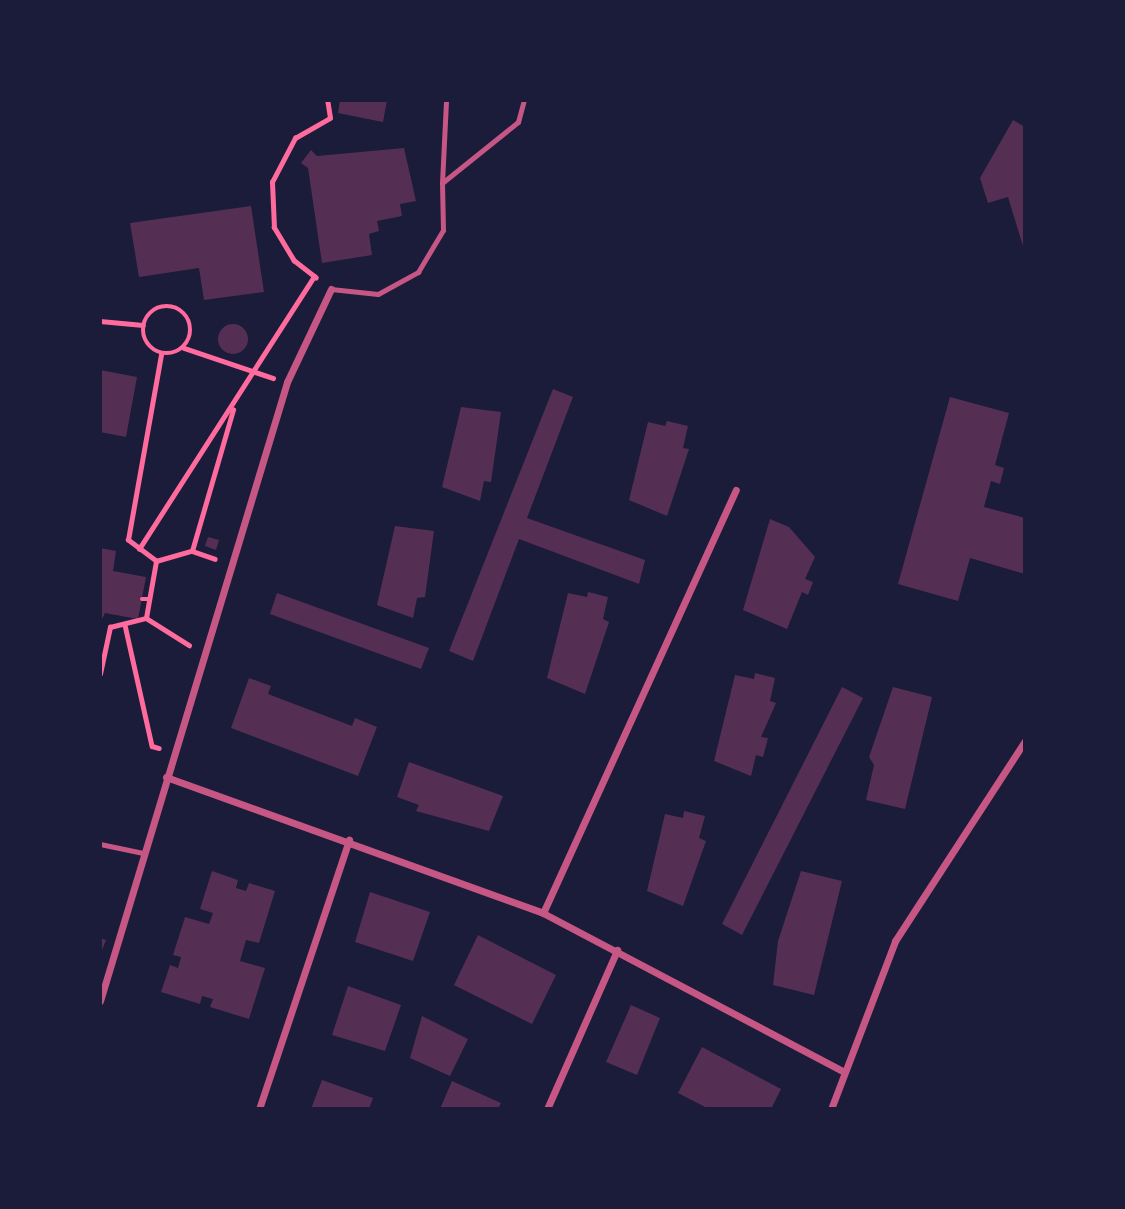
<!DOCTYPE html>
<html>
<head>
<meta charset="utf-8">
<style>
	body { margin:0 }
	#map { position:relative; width:1125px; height:1209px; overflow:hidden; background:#1b1b3a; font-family:"Noto Sans",sans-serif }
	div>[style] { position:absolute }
	.building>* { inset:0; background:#542f53 }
	.round { border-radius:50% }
	.path>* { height:4.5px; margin:-2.25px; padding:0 2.25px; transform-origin:2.25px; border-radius:2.25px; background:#ff6b9d }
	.path>.ring { margin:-2.25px; padding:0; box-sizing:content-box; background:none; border:4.5px solid #ff6b9d; border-radius:50% }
	.service>* { height:5px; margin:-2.5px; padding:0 2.5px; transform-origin:2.5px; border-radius:2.5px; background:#c65784 }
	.minor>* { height:7px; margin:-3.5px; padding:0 3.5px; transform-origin:3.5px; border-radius:3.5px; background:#c65784 }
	span { translate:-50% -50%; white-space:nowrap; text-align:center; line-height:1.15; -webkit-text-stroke:7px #1b1b3a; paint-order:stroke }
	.frame { position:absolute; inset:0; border:102px solid #1b1b3a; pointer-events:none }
</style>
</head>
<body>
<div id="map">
	<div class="building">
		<i style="clip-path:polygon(340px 100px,387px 100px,383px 122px,338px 113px)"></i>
		<i style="clip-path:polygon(1013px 120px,1025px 127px,1023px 246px,1008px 197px,988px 203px,980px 178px)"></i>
		<i style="clip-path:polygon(404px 148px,416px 201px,400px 204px,402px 216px,377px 221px,379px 231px,369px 234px,372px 255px,322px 263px,308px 168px,301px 163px,311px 150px,317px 156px)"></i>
		<i style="clip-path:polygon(251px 206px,264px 292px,204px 300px,199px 268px,139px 277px,130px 223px)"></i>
		<i class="round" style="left:218px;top:324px;width:30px;height:30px"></i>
		<i style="clip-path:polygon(100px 370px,137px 377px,126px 437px,100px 432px)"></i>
		<i style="clip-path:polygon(553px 389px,573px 397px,527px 518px,645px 560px,639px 584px,519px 539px,473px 661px,449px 651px)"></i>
		<i style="clip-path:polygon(950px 397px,1009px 413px,995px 465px,1004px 468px,1000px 484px,991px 481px,984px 507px,1025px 518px,1025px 574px,970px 558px,958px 601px,898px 584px)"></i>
		<i style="clip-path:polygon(461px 407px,501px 412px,491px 482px,484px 481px,480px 501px,442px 487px)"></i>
		<i style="clip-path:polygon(667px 421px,688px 426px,683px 448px,689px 449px,667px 516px,629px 500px,648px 422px,665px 426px)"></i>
		<i style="clip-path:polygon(770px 519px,789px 527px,815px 557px,805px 579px,813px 582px,808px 595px,802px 592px,787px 629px,743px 610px)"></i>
		<i style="clip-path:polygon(395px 526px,434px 531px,425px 597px,417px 598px,413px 618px,377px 605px)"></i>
		<i style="clip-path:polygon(208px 537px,219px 540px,216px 550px,205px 546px)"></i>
		<i style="clip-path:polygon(100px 548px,116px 551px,113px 571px,146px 577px,138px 619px,105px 613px,100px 623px)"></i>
		<i style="clip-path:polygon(588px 592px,608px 597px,603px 619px,609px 622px,585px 694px,547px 678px,568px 593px,587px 597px)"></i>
		<i style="clip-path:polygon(277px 593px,429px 648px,421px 669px,270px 614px)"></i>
		<i style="clip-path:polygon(755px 673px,775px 678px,770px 701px,776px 703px,761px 737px,768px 738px,763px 757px,756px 755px,751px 776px,714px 761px,735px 675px,754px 679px)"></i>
		<i style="clip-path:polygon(249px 678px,271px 686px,268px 694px,352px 726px,355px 718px,377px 727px,358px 776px,231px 728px)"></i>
		<i style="clip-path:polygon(842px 687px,863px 698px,742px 935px,722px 924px)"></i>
		<i style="clip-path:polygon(893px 687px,932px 697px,905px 809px,866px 800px,874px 765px,869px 757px)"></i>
		<i style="clip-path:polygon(409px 762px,503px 796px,489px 831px,416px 811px,419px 805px,397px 797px)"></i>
		<i style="clip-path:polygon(684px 811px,705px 816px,699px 838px,706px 841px,683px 906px,647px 891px,665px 814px,683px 818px)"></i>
		<i style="clip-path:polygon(212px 871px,238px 880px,236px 888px,246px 891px,249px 883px,275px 891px,259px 943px,246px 940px,240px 961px,265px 968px,249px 1019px,210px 1007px,213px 999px,202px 996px,200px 1004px,161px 992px,170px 965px,178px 968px,181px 957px,173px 955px,185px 917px,209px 924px,213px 913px,200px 909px)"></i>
		<i style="clip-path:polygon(801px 871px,842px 881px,814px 995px,773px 985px,778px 941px)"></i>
		<i style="clip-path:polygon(370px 892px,430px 912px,413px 961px,355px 942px)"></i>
		<i style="clip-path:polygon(478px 935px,556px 975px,532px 1024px,454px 985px)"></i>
		<i style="clip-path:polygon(100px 938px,106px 940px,100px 955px)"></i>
		<i style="clip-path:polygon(348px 986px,401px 1005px,385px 1051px,332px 1035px)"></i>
		<i style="clip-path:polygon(631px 1005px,660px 1018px,637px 1075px,606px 1062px)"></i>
		<i style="clip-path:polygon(422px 1016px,468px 1039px,450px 1076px,410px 1058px)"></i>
		<i style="clip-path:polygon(702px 1047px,781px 1089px,771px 1109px,709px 1109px,678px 1093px)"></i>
		<i style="clip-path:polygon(322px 1080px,373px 1098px,369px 1109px,311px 1109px)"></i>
		<i style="clip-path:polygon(452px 1081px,501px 1103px,498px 1109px,440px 1109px)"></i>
	</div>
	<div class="path">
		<i style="left:316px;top:278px;width:28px;rotate:-142deg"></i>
		<i style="left:294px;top:261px;width:39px;rotate:-121deg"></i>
		<i style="left:274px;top:228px;width:46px;rotate:-92.5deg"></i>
		<i style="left:272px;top:182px;width:50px;rotate:-62.4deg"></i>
		<i style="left:295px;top:138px;width:40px;rotate:-29.7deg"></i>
		<i style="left:330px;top:118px;width:18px;rotate:-99deg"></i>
		<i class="ring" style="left:143px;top:306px;width:43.5px;height:43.5px"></i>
		<i style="left:100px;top:321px;width:43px;rotate:5.3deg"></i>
		<i style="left:184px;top:348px;width:94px;rotate:18.6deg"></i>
		<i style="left:139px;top:549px;width:324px;rotate:-57.3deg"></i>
		<i style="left:192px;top:551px;width:147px;rotate:-73.8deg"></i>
		<i style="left:156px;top:561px;width:37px;rotate:-16deg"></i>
		<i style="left:192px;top:551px;width:24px;rotate:19deg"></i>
		<i style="left:142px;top:599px;width:7px"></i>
		<i style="left:146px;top:618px;width:51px;rotate:32.1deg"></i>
		<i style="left:125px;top:625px;width:124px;rotate:77.4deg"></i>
		<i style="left:152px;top:746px;width:7px;rotate:16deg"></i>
		<i style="left:100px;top:674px;width:48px;rotate:-78deg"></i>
		<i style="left:110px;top:627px;width:37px;rotate:-14deg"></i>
		<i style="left:146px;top:618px;width:58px;rotate:-80deg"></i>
		<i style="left:156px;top:561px;width:35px;rotate:-143deg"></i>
		<i style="left:128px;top:540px;width:189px;rotate:-79.9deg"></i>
	</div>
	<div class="service">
		<i style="left:442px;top:183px;width:83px;rotate:-87.2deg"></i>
		<i style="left:331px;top:289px;width:47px;rotate:6.1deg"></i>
		<i style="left:378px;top:294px;width:46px;rotate:-28.8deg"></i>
		<i style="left:418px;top:272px;width:49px;rotate:-59.2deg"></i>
		<i style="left:443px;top:230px;width:47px;rotate:-91.2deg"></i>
		<i style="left:442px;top:183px;width:97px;rotate:-38.8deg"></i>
		<i style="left:518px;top:122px;width:23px;rotate:-75deg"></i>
		<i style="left:100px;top:844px;width:44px;rotate:11.8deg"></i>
	</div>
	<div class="minor">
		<i style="left:166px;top:777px;width:401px;rotate:19.8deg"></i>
		<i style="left:543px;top:913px;width:341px;rotate:27.8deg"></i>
		<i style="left:543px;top:913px;width:465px;rotate:-65.5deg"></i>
		<i style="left:100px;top:1001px;width:647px;rotate:-73.19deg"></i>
		<i style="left:287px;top:382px;width:103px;rotate:-64.7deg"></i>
		<i style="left:259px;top:1109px;width:284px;rotate:-71.5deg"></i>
		<i style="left:547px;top:1109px;width:174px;rotate:-66.2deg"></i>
		<i style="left:831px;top:1109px;width:180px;rotate:-69.1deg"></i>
		<i style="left:895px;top:941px;width:239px;rotate:-57deg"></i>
	</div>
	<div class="frame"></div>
</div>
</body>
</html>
